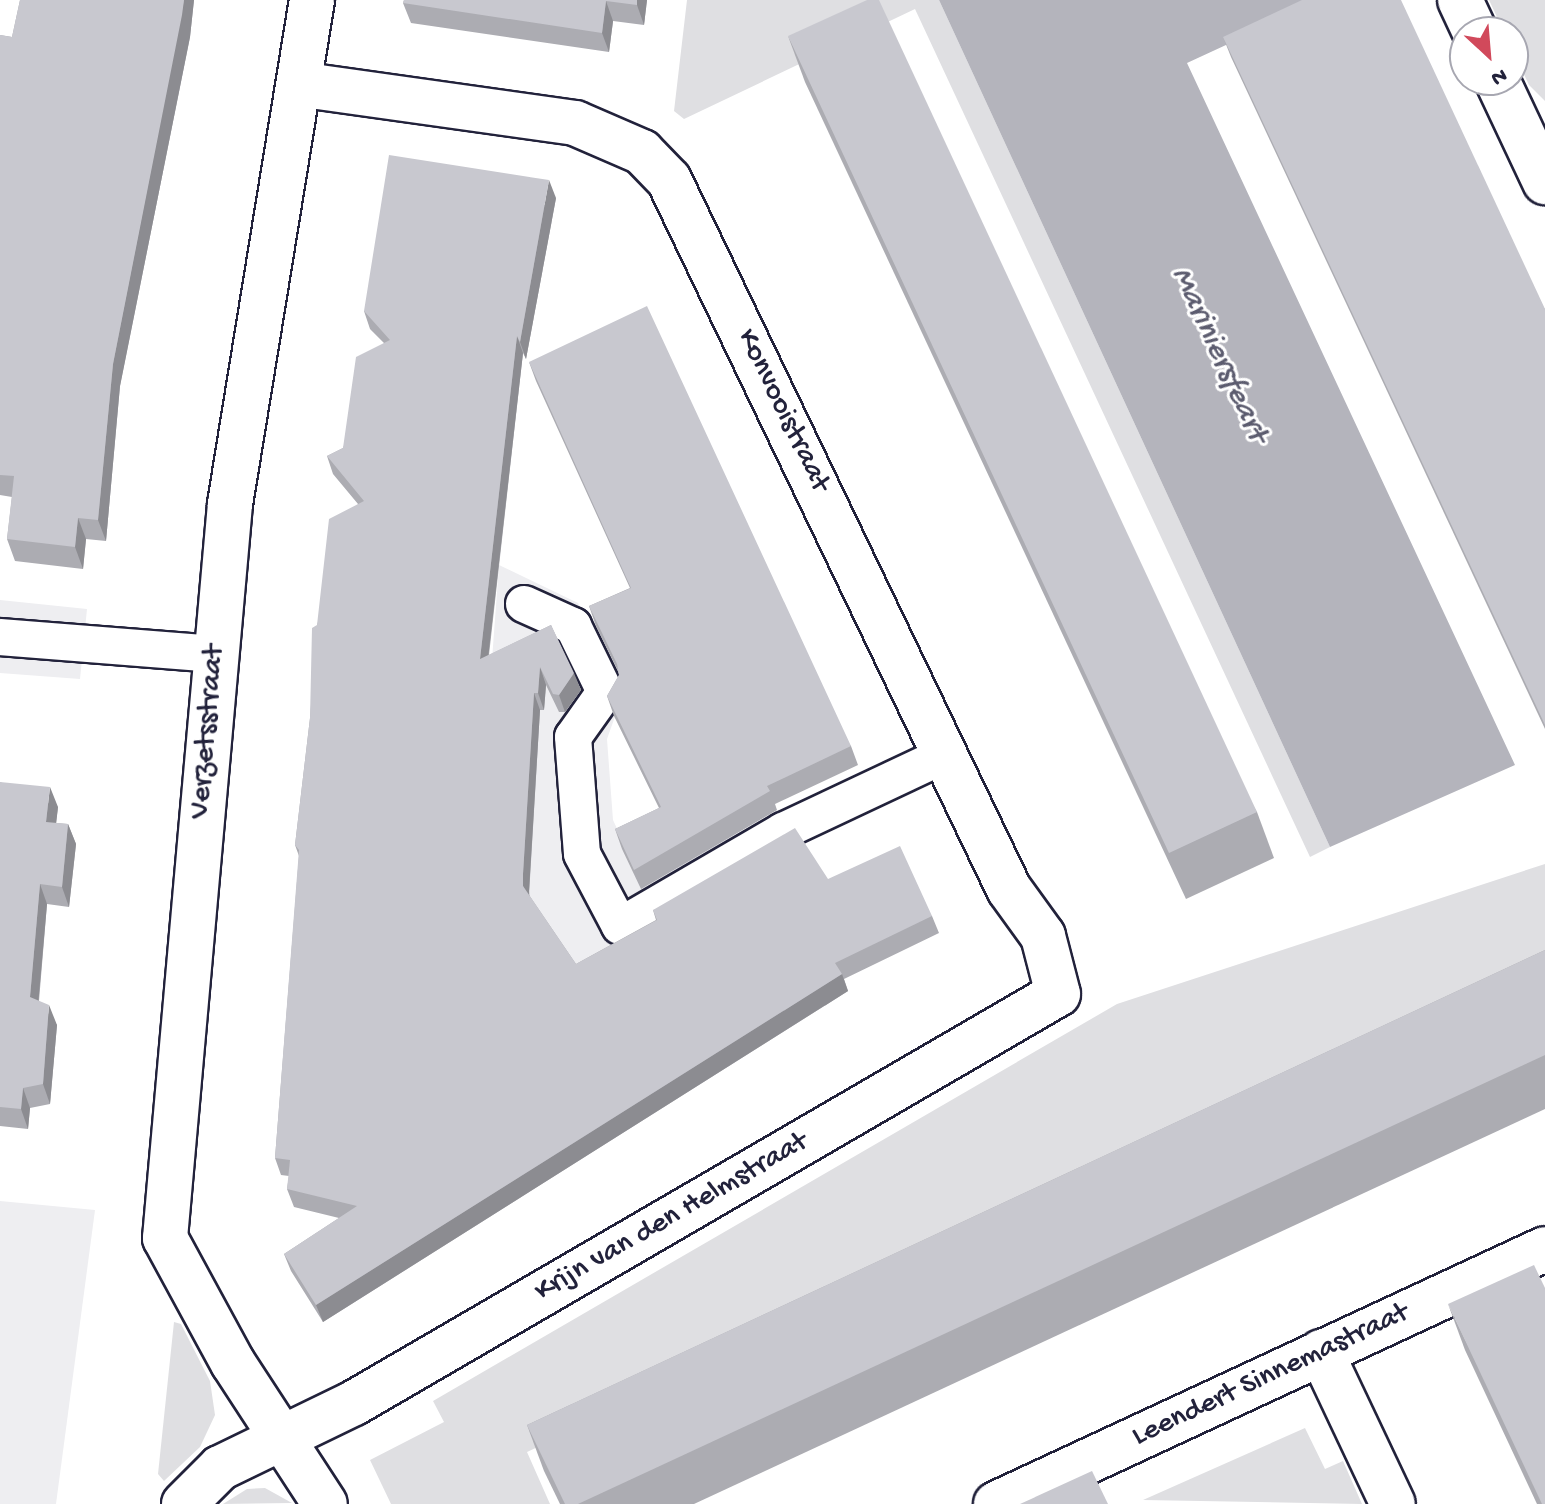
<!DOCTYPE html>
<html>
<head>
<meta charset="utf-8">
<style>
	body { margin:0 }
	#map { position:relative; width:1545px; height:1504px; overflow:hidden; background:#fff; font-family:"Gochi Hand",sans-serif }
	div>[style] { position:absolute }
	.built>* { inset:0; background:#eeeef1 }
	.green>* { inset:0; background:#dfdfe2 }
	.water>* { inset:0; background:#b4b4bc }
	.roads { filter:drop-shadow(2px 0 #22223b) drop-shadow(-2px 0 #22223b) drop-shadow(0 2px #22223b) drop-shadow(0 -2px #22223b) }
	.lane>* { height:36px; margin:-18px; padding:0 18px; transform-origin:18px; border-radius:18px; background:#fff }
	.street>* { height:44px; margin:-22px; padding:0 22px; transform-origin:22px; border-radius:22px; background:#fff }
	.wall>* { inset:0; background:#acacb2 }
	.shaded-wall>* { inset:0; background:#8c8c91 }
	.building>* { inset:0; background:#c8c8cf }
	span { translate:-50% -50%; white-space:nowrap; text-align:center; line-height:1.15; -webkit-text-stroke:6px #fff; paint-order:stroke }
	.street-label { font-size:30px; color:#22223b }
	.water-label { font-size:32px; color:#5c5c6f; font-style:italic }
	.north { position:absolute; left:1449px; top:16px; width:80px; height:80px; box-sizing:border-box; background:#fff; border:2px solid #a7a7b1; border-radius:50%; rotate:154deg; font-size:22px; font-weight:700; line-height:32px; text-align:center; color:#22223b }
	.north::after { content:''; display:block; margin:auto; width:28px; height:36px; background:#d1495b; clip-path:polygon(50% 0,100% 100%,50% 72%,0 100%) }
</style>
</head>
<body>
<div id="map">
	<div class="built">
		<i style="clip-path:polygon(499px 565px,578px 603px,622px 697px,607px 739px,613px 820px,641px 880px,888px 761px,904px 793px,797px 844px,529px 1011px,473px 917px)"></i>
		<i style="clip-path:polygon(0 600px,87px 609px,80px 679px,0 673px)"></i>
		<i style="clip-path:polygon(0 1201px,95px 1210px,56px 1504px,0 1504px)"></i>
	</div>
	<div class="green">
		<i style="clip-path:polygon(687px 0,939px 0,1330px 847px,1310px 857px,915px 9px,684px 119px,674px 111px)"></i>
		<i style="clip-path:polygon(1489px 0,1545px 0,1545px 101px,1529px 85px,1513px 51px,1513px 32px,1504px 32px)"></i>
		<i style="clip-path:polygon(1545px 864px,1545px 978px,527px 1452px,550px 1504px,391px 1504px,370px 1460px,444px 1422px,433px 1401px,1117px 1004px)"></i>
		<i style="clip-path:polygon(174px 1322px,181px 1324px,210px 1381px,215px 1415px,200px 1447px,164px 1481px,158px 1474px)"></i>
		<i style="clip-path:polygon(1305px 1428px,1325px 1469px,1343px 1461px,1362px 1504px,1143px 1500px)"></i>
		<i style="clip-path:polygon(265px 1488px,292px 1503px,223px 1504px,247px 1489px)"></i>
	</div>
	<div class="water">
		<i style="clip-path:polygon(939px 0,1323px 0,1187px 63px,1515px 765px,1330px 847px)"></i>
	</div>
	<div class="roads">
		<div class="lane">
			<i style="left:524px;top:604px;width:54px;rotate:24.2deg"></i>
			<i style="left:573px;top:626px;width:73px;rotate:64.1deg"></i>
			<i style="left:605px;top:692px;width:55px;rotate:125.4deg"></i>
			<i style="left:573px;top:737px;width:117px;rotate:85.6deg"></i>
			<i style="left:582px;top:854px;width:81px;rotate:62.2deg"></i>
			<i style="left:620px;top:926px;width:189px;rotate:-30.2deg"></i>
			<i style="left:783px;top:831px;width:181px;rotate:-25.2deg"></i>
			<i style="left:0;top:637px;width:217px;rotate:4.5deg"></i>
		</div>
		<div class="street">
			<i style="left:312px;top:0;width:511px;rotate:99.24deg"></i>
			<i style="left:230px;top:504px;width:737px;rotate:95.06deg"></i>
			<i style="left:165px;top:1238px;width:142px;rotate:61.5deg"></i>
			<i style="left:233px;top:1363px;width:168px;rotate:56.9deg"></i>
			<i style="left:1460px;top:0;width:35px;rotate:65deg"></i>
			<i style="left:1497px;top:80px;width:113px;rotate:64.8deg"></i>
			<i style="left:1321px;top:1352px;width:168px;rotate:64.7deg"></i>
			<i style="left:184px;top:1504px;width:51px;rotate:-45deg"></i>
			<i style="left:220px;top:1468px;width:149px;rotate:-25.9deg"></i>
			<i style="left:354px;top:1403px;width:814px;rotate:-30.16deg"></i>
			<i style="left:1058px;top:994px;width:60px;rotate:-104.5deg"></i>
			<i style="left:1043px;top:936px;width:58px;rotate:-125.9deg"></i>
			<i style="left:1009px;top:889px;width:786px;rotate:-115.62deg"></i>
			<i style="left:669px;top:180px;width:39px;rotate:-134deg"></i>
			<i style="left:642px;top:152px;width:73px;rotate:-156.6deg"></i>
			<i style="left:575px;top:123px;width:279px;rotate:-172deg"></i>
			<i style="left:996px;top:1504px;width:605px;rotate:-24.91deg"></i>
		</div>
	</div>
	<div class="wall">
		<i style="clip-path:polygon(20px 0,194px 0,190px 37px,120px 386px,106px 541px,86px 539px,83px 569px,15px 561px,7px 539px,12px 497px,0 495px,0 35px,12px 37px)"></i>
		<i style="clip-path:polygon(404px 0,647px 0,644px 25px,613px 21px,609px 52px,411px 23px,403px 3px)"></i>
		<i style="clip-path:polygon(788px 36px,1257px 812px,1274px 858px,1186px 899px,805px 82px)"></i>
		<i style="clip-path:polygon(1223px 37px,1545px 309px,1545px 729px,1231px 57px)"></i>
		<i style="clip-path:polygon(556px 198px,526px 359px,523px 353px,489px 655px,551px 625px,581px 690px,565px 712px,559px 712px,546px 685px,544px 710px,540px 710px,529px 895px,576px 964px,656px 920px,653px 910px,828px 879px,932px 916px,939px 933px,844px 979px,848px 991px,323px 1322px,291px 1271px,284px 1254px,339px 1218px,294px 1207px,287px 1189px,289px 1176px,281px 1175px,275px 1158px,299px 856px,295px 845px,310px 718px,317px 625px,358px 504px,333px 474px,327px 456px,343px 448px,384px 343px,370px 329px,364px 311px)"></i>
		<i style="clip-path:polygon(529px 362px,851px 746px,858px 765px,775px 804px,777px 810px,641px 889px,622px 849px,615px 829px,659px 808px,614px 716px,607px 696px,619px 675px,618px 671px,596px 626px,589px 606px,630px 588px,536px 381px)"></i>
		<i style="clip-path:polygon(0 782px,58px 807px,56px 823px,68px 824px,76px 844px,69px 907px,47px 904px,39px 1001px,57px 1025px,50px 1104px,30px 1108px,28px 1129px,0 1126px)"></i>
		<i style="clip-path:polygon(1545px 950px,1545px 1109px,694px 1504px,560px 1504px,544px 1471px,527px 1425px)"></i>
		<i style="clip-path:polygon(1448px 1304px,1545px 1504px,1537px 1504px,1465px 1350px)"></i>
	</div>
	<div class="shaded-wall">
		<i style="clip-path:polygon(184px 0,194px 0,190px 37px,120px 386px,106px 541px,98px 520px,113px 364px)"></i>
		<i style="clip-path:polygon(637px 0,647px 0,644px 25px,637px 5px)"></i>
		<i style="clip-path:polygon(606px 1px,613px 21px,609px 52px,602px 33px)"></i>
		<i style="clip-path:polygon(549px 180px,556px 198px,526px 359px,520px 342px)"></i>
		<i style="clip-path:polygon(517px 336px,523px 353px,486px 676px,480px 659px)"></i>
		<i style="clip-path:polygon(78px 518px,86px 539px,83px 569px,75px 547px)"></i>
		<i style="clip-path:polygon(540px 667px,546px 685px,544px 710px,538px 693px)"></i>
		<i style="clip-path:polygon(574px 673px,581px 690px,565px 712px,559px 695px)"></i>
		<i style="clip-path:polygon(534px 693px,540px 710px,529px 891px,530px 903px,523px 886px,523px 874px)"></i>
		<i style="clip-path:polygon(50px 787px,58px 807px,54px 842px,46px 822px)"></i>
		<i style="clip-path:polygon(68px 824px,76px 844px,69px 907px,62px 887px)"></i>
		<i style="clip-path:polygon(40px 884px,47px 904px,37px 1017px,30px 997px)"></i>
		<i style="clip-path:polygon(842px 974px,848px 991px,323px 1322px,316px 1305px)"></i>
		<i style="clip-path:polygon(49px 1005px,57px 1025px,50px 1104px,43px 1084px)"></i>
		<i style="clip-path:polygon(23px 1088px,30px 1108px,28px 1129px,21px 1109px)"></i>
	</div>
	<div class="building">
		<i style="clip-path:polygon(20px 0,184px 0,182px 15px,113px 364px,98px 520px,78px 518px,75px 547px,7px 539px,14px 476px,0 475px,0 35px,12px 37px)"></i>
		<i style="clip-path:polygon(404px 0,637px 0,637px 5px,606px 1px,602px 33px,403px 3px)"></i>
		<i style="clip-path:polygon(867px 0,879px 0,1257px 812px,1169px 853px,788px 36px)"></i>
		<i style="clip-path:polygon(1302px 0,1401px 0,1545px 309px,1545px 725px,1223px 37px)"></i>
		<i style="clip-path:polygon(389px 155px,549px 180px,520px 342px,517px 336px,480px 659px,551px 625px,574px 673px,559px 695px,553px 694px,540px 667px,538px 693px,534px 693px,523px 874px,523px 886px,576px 964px,657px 920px,653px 910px,795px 828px,828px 879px,900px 846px,932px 916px,835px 963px,842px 974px,316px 1305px,284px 1254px,357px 1206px,287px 1189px,290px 1160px,275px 1158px,299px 850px,295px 845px,310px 718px,312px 628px,317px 625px,329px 519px,364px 501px,327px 456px,343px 448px,356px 357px,390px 340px,364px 311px)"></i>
		<i style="clip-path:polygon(647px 306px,851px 746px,767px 786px,770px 791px,634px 870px,615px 829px,661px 807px,607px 696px,619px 675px,617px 664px,589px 606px,631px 588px,529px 362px)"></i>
		<i style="clip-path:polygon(0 782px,50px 787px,46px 822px,68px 824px,62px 887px,40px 884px,30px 997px,49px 1005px,43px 1084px,23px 1088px,21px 1109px,0 1107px)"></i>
		<i style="clip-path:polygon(1545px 950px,1545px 1055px,578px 1504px,565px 1504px,527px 1425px)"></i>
		<i style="clip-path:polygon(1534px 1265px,1545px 1288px,1545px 1504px,1542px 1504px,1448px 1304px)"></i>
		<i style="clip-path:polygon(1092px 1471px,1108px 1504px,1020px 1504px)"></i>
	</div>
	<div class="street-label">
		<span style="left:782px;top:411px;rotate:64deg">Konvooistraat</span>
		<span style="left:209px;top:732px;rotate:-85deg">Verzetsstraat</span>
		<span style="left:672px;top:1218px;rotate:-30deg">Krijn van den Helmstraat</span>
		<span style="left:1271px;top:1376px;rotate:-25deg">Leendert Sinnemastraat</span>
	</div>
	<div class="water-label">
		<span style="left:1218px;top:355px;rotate:65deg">Mariniersfeart</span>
	</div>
	<div class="north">N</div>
</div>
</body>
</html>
